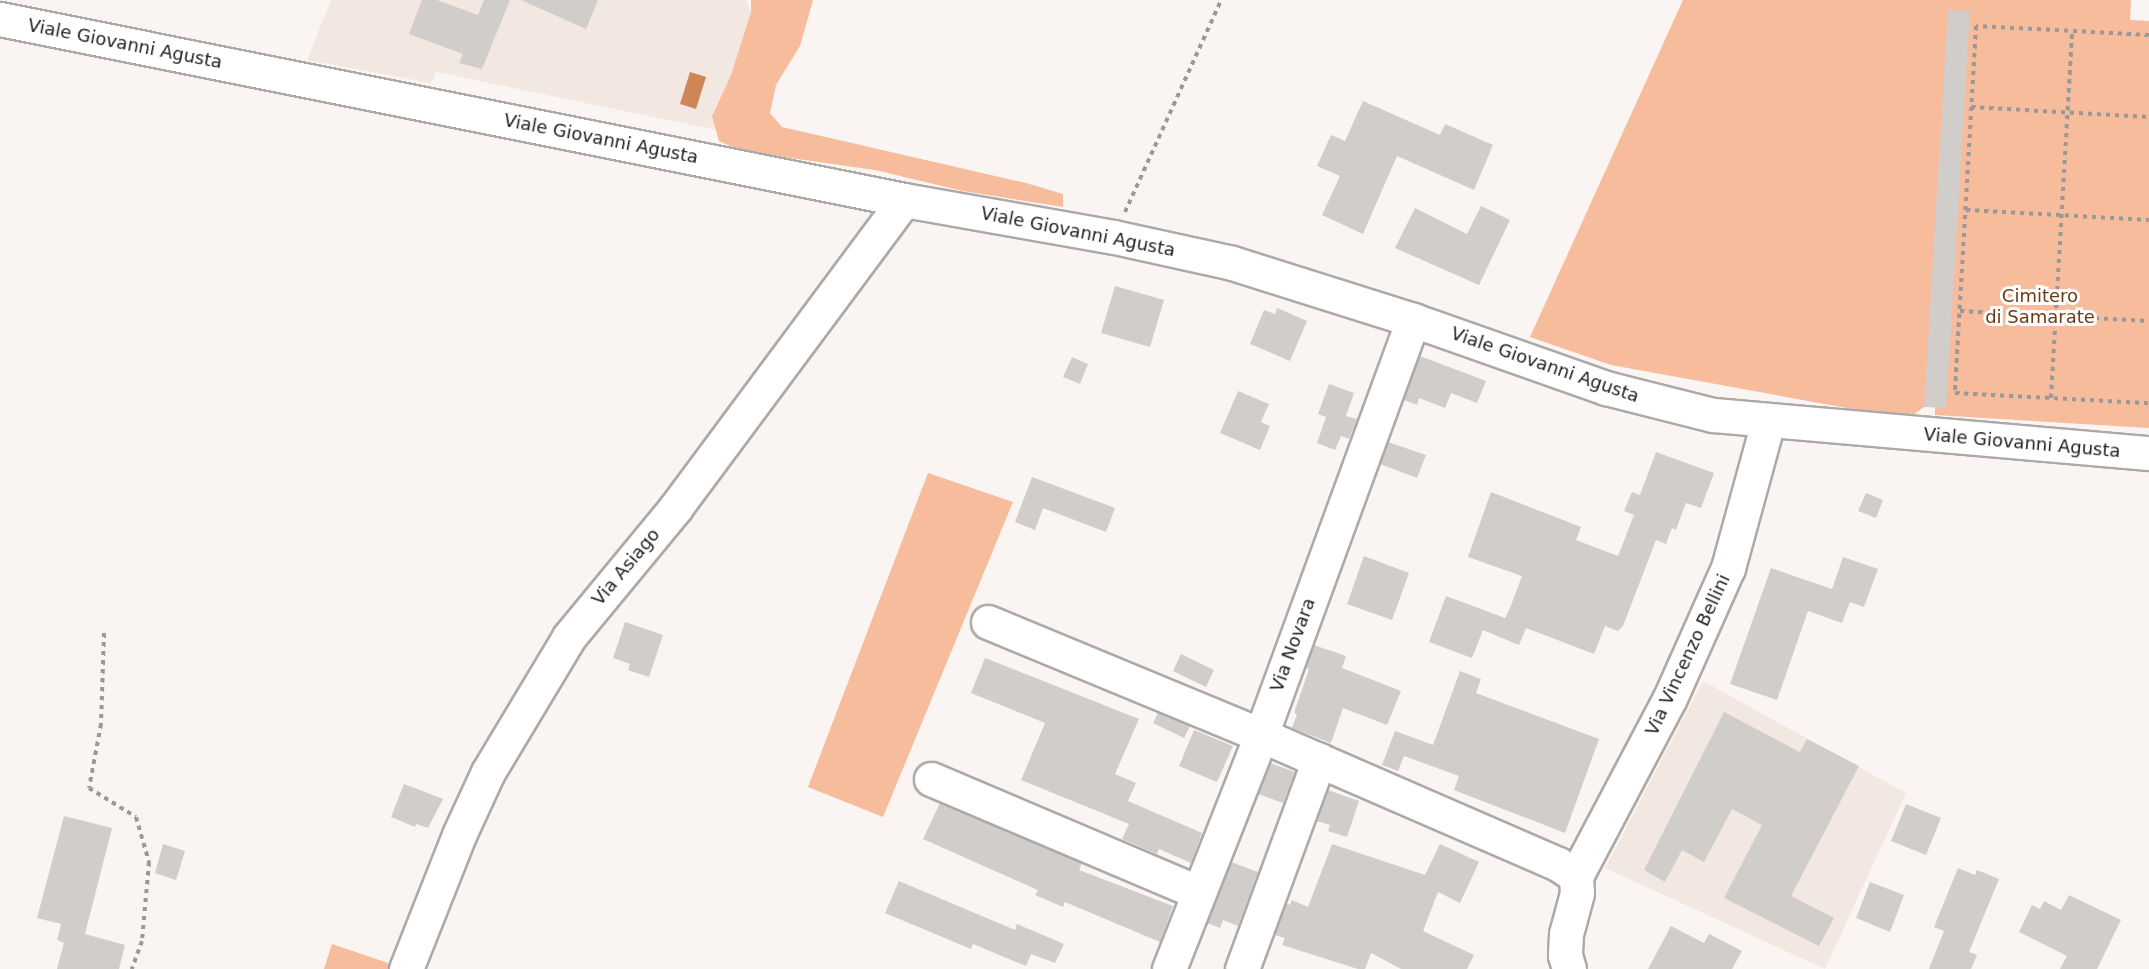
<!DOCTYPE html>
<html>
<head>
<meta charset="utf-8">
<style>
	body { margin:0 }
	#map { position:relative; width:2149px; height:969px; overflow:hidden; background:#faf5f3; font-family:"DejaVu Sans",sans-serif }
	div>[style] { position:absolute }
	.built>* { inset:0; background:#f3e7e1 }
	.green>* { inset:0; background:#f6bc9b }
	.water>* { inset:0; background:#ce8558 }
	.building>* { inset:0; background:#d1cdca }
	.path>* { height:4px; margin-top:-2px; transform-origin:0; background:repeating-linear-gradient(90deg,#9c9897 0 4.5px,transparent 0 9px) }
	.roads { filter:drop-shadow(2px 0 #ada9a7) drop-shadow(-2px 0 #ada9a7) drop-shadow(0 2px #ada9a7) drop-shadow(0 -2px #ada9a7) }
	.minor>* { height:33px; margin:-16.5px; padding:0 16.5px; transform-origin:16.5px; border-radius:16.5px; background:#fff }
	span { translate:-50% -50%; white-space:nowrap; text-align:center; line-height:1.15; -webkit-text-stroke:6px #fff; paint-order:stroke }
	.street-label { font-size:18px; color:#232120 }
	.park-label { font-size:18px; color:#6b3a19 }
</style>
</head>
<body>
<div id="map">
	<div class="built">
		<i style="clip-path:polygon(331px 0,746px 0,751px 12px,731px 75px,712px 115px,716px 130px,436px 72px,431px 83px,307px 60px)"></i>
		<i style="clip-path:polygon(1703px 681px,1906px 793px,1825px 969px,1605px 868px)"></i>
	</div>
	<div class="green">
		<i style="clip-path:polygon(751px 0,813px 0,800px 46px,776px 85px,770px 113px,782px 127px,1026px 183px,1063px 194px,1063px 207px,963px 191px,875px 170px,741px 151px,719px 141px,712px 116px,731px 75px,751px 12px)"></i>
		<i style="clip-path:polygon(1683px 0,2131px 0,2130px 20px,2149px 21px,2149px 428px,1935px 415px,1935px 407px,1924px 407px,1907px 419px,1611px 365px,1530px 337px)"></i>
		<i style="clip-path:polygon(928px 473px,1013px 502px,883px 817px,808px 787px)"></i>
		<i style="clip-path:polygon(332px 944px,394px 965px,392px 969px,324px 969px)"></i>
	</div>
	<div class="water">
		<i style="clip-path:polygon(690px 72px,706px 77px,696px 109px,680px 104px)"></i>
	</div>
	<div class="building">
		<i style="clip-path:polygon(422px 0,437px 0,478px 15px,484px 0,510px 0,482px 69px,459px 63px,463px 54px,409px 34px)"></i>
		<i style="clip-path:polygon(521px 0,598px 0,586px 29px)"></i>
		<i style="clip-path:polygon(1948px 10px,1970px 11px,1946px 408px,1924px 407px)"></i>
		<i style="clip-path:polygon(1363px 101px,1440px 135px,1445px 124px,1493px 145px,1474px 190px,1397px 156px,1363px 234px,1322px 215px,1340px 176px,1317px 166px,1331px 135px,1345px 141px)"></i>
		<i style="clip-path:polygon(1481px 206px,1510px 220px,1479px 285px,1395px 248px,1415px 208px,1467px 234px)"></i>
		<i style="clip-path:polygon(1115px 286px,1164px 300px,1150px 347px,1101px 333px)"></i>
		<i style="clip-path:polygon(1277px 308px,1307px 321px,1290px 361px,1250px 344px,1264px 310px,1275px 314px)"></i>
		<i style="clip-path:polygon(1420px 356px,1486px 381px,1477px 403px,1451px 393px,1445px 408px,1419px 398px,1417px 405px,1404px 400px)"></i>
		<i style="clip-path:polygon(1072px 357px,1088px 364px,1080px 384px,1063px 377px)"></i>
		<i style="clip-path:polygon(1329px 384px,1354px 393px,1346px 416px,1357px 419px,1349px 439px,1341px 436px,1335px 450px,1317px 443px,1326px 417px,1318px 414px)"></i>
		<i style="clip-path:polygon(1238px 391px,1269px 404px,1261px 422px,1270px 426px,1260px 450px,1220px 433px)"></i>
		<i style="clip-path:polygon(1388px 442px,1426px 455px,1417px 478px,1380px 464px)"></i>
		<i style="clip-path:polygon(1656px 452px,1714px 473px,1701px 508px,1686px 503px,1676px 530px,1672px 528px,1666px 544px,1656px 540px,1623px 626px,1618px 631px,1605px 626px,1594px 654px,1526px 628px,1519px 645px,1483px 630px,1472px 658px,1429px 642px,1446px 596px,1505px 618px,1510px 608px,1522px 576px,1468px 557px,1491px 492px,1581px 527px,1576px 540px,1618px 556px,1634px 515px,1624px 511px,1632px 492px,1640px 495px)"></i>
		<i style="clip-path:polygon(1032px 477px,1115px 508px,1106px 532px,1043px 508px,1035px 530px,1015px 522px)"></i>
		<i style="clip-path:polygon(1866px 493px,1883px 500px,1876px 518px,1858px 511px)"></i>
		<i style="clip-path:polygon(1364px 556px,1409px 573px,1392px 620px,1347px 604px)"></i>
		<i style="clip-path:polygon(1843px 557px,1878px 569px,1864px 607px,1850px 602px,1842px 623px,1808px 611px,1777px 700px,1730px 684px,1771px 568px,1832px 589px)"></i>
		<i style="clip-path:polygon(625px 622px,663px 635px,649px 677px,628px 670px,630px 664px,613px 658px)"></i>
		<i style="clip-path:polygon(1314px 645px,1346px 656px,1342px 668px,1401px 691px,1387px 725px,1343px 708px,1331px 743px,1292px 728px,1297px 714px,1294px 713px,1309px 669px,1306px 668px)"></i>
		<i style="clip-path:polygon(1181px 654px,1214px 670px,1206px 687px,1173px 671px)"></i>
		<i style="clip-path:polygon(985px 658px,1139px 719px,1115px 774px,1136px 783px,1128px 801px,1202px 833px,1191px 863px,1159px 849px,1157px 854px,1122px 839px,1129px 824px,1021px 780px,1045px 723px,971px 693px)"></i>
		<i style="clip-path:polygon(1460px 671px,1481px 679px,1476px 693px,1599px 739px,1565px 833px,1454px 790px,1459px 776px,1404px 756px,1398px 771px,1382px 765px,1395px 731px,1433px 745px)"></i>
		<i style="clip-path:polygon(1724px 712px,1800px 752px,1807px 739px,1859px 766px,1791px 896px,1834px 918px,1819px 946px,1724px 898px,1762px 825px,1732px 809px,1704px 862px,1682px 850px,1665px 882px,1644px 870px)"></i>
		<i style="clip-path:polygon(1158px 713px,1190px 726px,1184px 738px,1153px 723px)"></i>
		<i style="clip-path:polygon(1194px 730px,1233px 746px,1217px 782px,1179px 766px)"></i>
		<i style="clip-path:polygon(1270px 763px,1295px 772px,1283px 803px,1258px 794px)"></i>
		<i style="clip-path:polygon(404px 784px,443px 799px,428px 828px,416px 824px,415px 827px,391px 817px)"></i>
		<i style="clip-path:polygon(1328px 790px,1359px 801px,1347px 837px,1328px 831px,1330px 825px,1317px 821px)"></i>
		<i style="clip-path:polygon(940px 803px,1082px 863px,1079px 870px,1173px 906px,1160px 942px,1065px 902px,1063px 907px,1035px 895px,1038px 890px,923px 839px)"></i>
		<i style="clip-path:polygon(1906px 804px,1941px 818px,1926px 855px,1891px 841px)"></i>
		<i style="clip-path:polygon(64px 816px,112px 828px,85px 934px,125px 945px,119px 969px,57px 969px,64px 943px,57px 940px,61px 924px,37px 918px)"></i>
		<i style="clip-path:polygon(163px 844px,185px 851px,176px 880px,155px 873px)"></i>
		<i style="clip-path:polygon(1332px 844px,1425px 875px,1440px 844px,1479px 862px,1460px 903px,1438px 892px,1423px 931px,1474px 955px,1467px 969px,1401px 969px,1371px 953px,1365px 969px,1358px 969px,1282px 945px,1285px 938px,1275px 935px,1286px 903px,1290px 905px,1292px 900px,1308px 907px)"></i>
		<i style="clip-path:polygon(1231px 862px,1258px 872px,1238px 926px,1223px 920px,1220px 928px,1207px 923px)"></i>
		<i style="clip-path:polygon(1958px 868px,1975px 875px,1977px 870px,1999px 879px,1969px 952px,1977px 955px,1971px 969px,1929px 969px,1944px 931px,1934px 927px)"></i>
		<i style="clip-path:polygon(899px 881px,1015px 930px,1017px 924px,1064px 944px,1055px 963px,1031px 954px,1026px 966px,973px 944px,971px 949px,885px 913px)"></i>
		<i style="clip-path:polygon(1870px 882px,1904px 895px,1890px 932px,1856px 918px)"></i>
		<i style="clip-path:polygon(2069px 895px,2121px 920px,2097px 969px,2060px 969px,2067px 956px,2019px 932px,2032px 905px,2040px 909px,2044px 901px,2061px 910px)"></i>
		<i style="clip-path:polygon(1671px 926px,1704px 943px,1709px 934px,1742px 951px,1732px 969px,1648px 969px)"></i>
	</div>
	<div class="path">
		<i style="left:2149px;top:35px;width:173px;rotate:-177deg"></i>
		<i style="left:1976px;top:26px;width:368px;rotate:93.3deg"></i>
		<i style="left:1955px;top:393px;width:194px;rotate:3deg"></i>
		<i style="left:1971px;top:107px;width:178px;rotate:3.2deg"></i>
		<i style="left:1966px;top:210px;width:183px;rotate:3.1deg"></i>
		<i style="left:1125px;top:212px;width:233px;rotate:-65.6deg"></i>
		<i style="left:1960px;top:311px;width:189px;rotate:3deg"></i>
		<i style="left:2051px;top:398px;width:368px;rotate:-86.7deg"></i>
		<i style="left:104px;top:633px;width:91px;rotate:91.9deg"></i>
		<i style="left:101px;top:724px;width:65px;rotate:100.6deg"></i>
		<i style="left:89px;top:788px;width:55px;rotate:31.7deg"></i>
		<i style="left:136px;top:817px;width:47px;rotate:73.9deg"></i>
		<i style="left:149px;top:862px;width:79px;rotate:95.1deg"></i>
		<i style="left:142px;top:941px;width:30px;rotate:110deg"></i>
	</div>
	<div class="roads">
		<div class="minor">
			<i style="left:0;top:19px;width:922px;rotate:11.32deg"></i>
			<i style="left:904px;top:200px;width:213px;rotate:10deg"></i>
			<i style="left:1114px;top:237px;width:121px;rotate:12.4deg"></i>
			<i style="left:1232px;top:263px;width:190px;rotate:17.5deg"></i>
			<i style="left:1413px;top:320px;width:205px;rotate:19.4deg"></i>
			<i style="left:1606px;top:388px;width:110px;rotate:14.2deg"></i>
			<i style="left:1713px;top:415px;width:438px;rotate:5deg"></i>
			<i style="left:988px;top:622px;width:295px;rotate:22.5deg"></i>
			<i style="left:1261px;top:735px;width:324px;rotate:23.5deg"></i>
			<i style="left:1558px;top:864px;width:22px;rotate:34deg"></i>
			<i style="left:1576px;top:876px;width:17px;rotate:87deg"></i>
			<i style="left:1577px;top:893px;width:42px;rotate:105deg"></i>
			<i style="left:1566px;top:934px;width:21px;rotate:93deg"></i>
			<i style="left:1565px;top:955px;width:15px;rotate:74deg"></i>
			<i style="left:931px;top:779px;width:291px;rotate:23deg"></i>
			<i style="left:1576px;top:876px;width:201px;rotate:-62.2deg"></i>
			<i style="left:1670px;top:698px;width:142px;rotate:-66deg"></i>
			<i style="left:1728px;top:568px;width:151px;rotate:-74.7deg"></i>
			<i style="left:406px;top:969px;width:144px;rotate:-68.4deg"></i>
			<i style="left:459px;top:835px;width:69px;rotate:-65.3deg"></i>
			<i style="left:488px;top:772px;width:157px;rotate:-59deg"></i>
			<i style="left:569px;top:637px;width:168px;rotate:-50.5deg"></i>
			<i style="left:676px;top:507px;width:382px;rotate:-53.4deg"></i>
			<i style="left:1169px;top:969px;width:251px;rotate:-68.5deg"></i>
			<i style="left:1261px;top:735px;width:442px;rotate:-69.9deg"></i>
			<i style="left:1242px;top:969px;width:223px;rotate:-69.8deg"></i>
		</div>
	</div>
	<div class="street-label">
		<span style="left:125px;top:44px;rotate:11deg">Viale Giovanni Agusta</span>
		<span style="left:601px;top:139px;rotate:11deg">Viale Giovanni Agusta</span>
		<span style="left:1078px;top:232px;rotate:11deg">Viale Giovanni Agusta</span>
		<span style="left:1545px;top:365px;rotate:19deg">Viale Giovanni Agusta</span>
		<span style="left:2022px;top:443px;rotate:5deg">Viale Giovanni Agusta</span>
		<span style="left:626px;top:567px;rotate:-50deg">Via Asiago</span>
		<span style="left:1293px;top:645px;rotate:-70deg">Via Novara</span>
		<span style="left:1688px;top:655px;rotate:-65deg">Via Vincenzo Bellini</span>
	</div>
	<div class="park-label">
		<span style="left:2040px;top:307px">Cimitero<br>di Samarate</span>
	</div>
</div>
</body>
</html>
